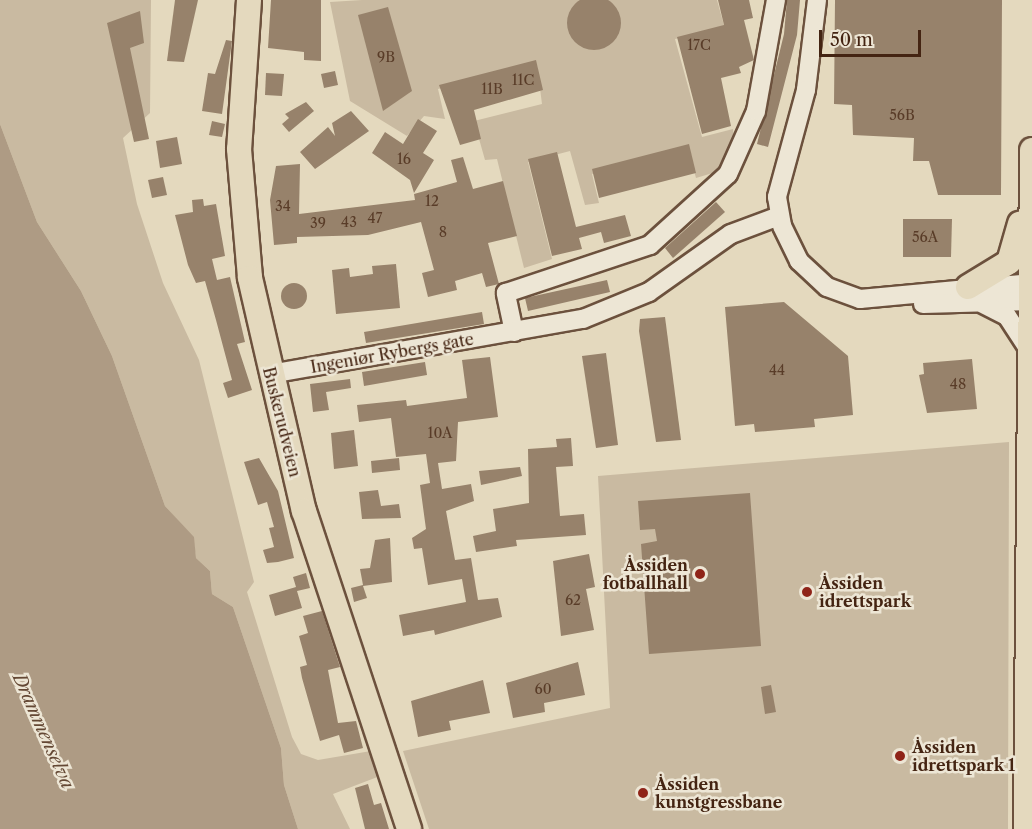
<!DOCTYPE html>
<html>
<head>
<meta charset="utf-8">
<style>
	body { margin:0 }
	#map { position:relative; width:1032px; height:829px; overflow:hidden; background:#e4d9be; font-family:"Libre Caslon Text",serif }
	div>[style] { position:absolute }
	.green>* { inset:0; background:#c9baa1 }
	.water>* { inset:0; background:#ae9b84 }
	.building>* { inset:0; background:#97826b }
	.round { border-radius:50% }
	.roads { filter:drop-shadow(2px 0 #6c513d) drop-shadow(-2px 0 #6c513d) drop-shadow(0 2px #6c513d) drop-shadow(0 -2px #6c513d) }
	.minor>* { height:18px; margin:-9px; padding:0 9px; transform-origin:9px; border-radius:9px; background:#ede6d5 }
	.major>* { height:24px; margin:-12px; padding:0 12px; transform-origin:12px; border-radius:12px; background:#e4d9be }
	.dots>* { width:16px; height:16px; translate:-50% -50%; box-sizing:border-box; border:3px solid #ede6d5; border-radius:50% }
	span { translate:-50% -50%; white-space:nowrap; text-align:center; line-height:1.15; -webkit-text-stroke:5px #ede6d5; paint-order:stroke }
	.number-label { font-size:14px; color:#593c28 }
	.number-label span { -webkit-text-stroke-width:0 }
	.street-label { font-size:16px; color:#442412 }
	.poi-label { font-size:16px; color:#442412; font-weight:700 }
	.right { translate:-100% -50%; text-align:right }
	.left { translate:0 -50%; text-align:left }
	.water-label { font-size:18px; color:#644834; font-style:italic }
	.scale { position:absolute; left:819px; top:30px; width:102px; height:27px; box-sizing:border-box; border:3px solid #442412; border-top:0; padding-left:8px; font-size:18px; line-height:21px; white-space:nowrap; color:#442412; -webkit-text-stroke:4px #ede6d5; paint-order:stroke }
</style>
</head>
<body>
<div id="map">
	<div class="green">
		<i style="clip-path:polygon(0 0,151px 0,150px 113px,123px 138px,137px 204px,163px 283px,199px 360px,254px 582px,247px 592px,292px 737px,301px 754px,318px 760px,371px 751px,380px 776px,333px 794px,350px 829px,298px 829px,284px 785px,281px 748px,233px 607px,212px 594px,210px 571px,196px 558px,193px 537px,165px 506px,112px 356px,81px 291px,37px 222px,0 124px)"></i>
		<i style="clip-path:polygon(362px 0,717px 0,725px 29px,675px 39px,702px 137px,733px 129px,734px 141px,716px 172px,696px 178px,688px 149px,592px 174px,599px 203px,585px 205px,570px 151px,528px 162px,552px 259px,524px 268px,497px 159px,485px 160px,474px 121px,542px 104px,537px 65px,438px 89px,445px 119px,424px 116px,407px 136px,350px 101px,330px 2px)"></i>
		<i style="clip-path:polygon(1009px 442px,1008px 829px,429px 829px,403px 751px,610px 708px,598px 476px)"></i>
	</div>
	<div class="water">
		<i style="clip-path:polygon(0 124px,37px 222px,81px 291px,112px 356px,165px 506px,194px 537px,196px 558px,210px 571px,212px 594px,233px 607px,281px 748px,284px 785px,298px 829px,0 829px)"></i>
	</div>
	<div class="building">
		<i class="round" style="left:567px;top:-4px;width:54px;height:54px"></i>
		<i style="clip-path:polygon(175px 0,198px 0,184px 62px,167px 61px)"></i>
		<i style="clip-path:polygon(271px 0,321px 0,321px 61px,304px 60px,304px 52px,268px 48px)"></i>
		<i style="clip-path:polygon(718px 0,749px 0,753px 18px,744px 20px,754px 60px,739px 67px,741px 73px,721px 78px,731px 126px,702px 134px,677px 37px,724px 25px)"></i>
		<i style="clip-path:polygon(787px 0,800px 0,797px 35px,768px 147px,757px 144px,784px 34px)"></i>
		<i style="clip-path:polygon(835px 0,1002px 0,1001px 195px,938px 195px,929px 161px,913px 161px,914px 138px,853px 135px,852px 105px,834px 104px)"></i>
		<i style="clip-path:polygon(388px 7px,412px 91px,383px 111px,358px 15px)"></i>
		<i style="clip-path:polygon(140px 11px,144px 43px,130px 48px,149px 139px,134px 142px,107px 23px)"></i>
		<i style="clip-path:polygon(226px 40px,232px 41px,222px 114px,202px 111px,208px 73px,215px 74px)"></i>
		<i style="clip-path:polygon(536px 60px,543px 90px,474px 110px,481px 139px,460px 145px,439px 85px)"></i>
		<i style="clip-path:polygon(335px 71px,338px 85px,324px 88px,321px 74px)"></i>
		<i style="clip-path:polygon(266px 73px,284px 74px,282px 96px,265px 95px)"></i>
		<i style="clip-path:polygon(306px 102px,314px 111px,289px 132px,282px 124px,289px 118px,285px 114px)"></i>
		<i style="clip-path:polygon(351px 111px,369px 131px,315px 169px,300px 152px,328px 127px,335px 136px,332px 123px)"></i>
		<i style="clip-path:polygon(418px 119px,437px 131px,423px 153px,434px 160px,414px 193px,410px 180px,372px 153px,385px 132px,403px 144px)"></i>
		<i style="clip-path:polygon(212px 121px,225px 124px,222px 137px,209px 135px)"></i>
		<i style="clip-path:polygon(177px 137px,182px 164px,160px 168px,156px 141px)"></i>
		<i style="clip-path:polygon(689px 144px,696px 173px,599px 198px,592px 169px)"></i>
		<i style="clip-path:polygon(557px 152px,576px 227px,625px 215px,631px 236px,604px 243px,601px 232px,579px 238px,582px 249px,552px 256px,528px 159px)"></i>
		<i style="clip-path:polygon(463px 157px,473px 189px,503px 181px,517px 236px,488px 243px,499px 284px,486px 287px,482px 273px,455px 281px,457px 290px,428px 297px,422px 273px,434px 270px,421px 222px,368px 235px,297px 237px,297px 243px,274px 245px,270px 200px,276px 166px,300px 164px,299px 214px,415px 200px,414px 194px,457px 182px,451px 160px)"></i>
		<i style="clip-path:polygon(163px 177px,167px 195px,152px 198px,148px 180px)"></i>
		<i style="clip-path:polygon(203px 199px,204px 206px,216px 204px,225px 256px,212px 259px,217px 280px,230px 277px,245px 342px,237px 344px,252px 390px,228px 398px,223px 383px,232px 380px,216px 320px,205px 281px,196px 283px,188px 265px,175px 215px,193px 212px,192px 200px)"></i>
		<i style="clip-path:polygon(716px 202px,725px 212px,673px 258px,665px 248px)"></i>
		<i style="clip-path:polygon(903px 219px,952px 219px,951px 257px,903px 257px)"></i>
		<i style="clip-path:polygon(396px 264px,400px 308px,336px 314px,332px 270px,349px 268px,350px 277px,373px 274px,372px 266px)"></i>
		<i style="clip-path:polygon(607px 280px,610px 292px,528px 311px,525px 298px)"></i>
		<i class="round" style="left:281px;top:283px;width:26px;height:26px"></i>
		<i style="clip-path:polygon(784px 302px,848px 356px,853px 415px,814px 419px,815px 427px,755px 432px,754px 424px,735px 426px,725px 307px)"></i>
		<i style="clip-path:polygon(482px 312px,484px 324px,366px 343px,364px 332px)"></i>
		<i style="clip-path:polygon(665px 317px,681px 440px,656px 442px,639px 331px,640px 319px)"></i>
		<i style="clip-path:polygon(606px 353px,618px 445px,596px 448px,582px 356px)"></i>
		<i style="clip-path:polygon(490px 357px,498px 417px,458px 422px,456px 461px,438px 463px,442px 489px,471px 484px,474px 501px,446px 511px,455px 560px,471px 558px,478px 600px,498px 598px,502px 617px,435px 635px,434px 630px,403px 636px,399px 615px,466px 602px,462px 579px,428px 585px,422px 548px,414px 549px,412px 538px,426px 529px,420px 485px,430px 483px,426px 454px,396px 457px,391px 418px,359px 422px,357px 405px,406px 400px,407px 406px,467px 398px,462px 360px)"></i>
		<i style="clip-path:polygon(972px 359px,977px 409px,927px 413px,919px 375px,924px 374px,923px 363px)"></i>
		<i style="clip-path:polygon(425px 362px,427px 375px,364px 386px,362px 372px)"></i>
		<i style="clip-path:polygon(350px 379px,351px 388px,326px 392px,329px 410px,313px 412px,310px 384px)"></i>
		<i style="clip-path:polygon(354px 430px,358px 466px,334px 469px,331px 433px)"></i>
		<i style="clip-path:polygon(571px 438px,573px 466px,556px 467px,560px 516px,584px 514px,586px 535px,516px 540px,517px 546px,476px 552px,473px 536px,496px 531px,493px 509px,529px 503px,528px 449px,557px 447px,556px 439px)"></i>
		<i style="clip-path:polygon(259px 458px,278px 491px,294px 558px,278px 562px,267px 563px,263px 550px,274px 547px,269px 528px,274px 527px,267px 502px,258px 505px,244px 462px)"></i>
		<i style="clip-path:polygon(399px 458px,400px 470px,372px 473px,371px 461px)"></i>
		<i style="clip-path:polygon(520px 467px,522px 476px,481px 485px,479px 471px)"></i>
		<i style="clip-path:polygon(378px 490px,381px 506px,399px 504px,401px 518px,362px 519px,359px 492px)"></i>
		<i style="clip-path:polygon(750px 493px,761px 646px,649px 654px,641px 544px,657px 541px,655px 529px,640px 530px,638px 501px)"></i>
		<i style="clip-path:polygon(390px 538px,392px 582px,363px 586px,367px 598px,354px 602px,351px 588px,363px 585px,360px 569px,370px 568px,375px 540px)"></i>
		<i style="clip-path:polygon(589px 554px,595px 587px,586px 589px,594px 630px,561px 636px,553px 561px)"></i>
		<i style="clip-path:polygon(306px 573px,310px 588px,297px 591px,302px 608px,275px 616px,269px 595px,296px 587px,293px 577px)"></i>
		<i style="clip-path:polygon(322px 611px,340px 667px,328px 670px,338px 723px,356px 721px,363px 748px,344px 753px,339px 735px,320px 741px,302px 678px,300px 667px,307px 665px,299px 636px,308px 633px,303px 616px)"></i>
		<i style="clip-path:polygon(578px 662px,585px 695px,544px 703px,545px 712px,513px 718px,506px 683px)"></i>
		<i style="clip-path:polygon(483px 680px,490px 713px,449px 721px,451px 730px,418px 737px,411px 701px)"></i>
		<i style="clip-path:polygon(771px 685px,776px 712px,765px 714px,761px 687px)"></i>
		<i style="clip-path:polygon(368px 784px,374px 805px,381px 803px,389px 829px,365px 829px,355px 788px)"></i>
	</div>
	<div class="roads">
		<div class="minor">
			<i style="left:817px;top:0;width:91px;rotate:97deg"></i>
			<i style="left:806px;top:90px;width:111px;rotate:105.2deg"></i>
			<i style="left:777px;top:197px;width:29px;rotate:80deg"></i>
			<i style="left:782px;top:226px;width:39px;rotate:64deg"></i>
			<i style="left:799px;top:261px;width:38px;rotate:43deg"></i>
			<i style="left:827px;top:287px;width:35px;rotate:20deg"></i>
			<i style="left:860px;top:299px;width:173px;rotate:-5.3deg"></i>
			<i style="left:923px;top:304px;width:109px;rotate:-1.6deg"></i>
			<i style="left:983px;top:304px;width:27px;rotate:27deg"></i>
			<i style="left:1007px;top:316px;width:38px;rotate:57deg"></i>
			<i style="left:514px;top:332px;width:40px;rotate:-102deg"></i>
			<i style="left:506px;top:293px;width:152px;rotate:-18.4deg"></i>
			<i style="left:650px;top:245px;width:105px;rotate:-42.3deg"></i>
			<i style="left:728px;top:174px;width:69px;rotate:-66deg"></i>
			<i style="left:756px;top:111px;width:113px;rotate:-79.8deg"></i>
			<i style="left:270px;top:374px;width:318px;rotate:-10deg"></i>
			<i style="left:583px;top:319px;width:71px;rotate:-22.2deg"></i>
			<i style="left:649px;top:292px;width:100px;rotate:-35.3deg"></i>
			<i style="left:731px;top:234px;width:51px;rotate:-20.6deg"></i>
		</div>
		<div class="major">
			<i style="left:249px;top:0;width:149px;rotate:93.8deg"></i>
			<i style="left:239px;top:149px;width:129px;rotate:85.1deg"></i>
			<i style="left:250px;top:278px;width:239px;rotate:77deg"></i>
			<i style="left:304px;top:511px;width:335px;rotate:71.7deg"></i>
			<i style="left:968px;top:287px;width:48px;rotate:-31.4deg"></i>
			<i style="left:1009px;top:262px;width:40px;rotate:-74deg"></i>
			<i style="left:1026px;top:829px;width:679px;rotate:-89.49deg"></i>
		</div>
	</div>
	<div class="dots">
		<i style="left:700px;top:574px;background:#8f2418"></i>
		<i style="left:807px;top:592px;background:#8f2418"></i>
		<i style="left:900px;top:756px;background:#8f2418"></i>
		<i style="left:643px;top:793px;background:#8f2418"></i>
	</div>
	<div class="number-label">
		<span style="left:699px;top:45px">17C</span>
		<span style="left:386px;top:57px">9B</span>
		<span style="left:523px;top:80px">11C</span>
		<span style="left:492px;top:89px">11B</span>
		<span style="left:902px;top:115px">56B</span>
		<span style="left:404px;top:159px">16</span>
		<span style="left:432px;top:201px">12</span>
		<span style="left:283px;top:206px">34</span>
		<span style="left:375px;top:218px">47</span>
		<span style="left:349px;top:222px">43</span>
		<span style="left:318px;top:223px">39</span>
		<span style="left:443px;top:232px">8</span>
		<span style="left:925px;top:237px">56A</span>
		<span style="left:777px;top:370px">44</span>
		<span style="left:958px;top:384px">48</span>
		<span style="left:440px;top:433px">10A</span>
		<span style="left:573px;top:600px">62</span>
		<span style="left:543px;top:689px">60</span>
	</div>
	<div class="street-label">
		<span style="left:392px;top:353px;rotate:-10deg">Ingeniør Rybergs gate</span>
		<span style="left:282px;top:422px;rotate:76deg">Buskerudveien</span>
	</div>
	<div class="poi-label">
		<span class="right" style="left:688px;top:574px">Åssiden<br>fotballhall</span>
		<span class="left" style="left:819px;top:592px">Åssiden<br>idrettspark</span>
		<span class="left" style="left:912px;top:756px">Åssiden<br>idrettspark 1</span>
		<span class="left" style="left:655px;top:793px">Åssiden<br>kunstgressbane</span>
	</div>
	<div class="water-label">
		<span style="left:43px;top:731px;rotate:66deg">Drammenselva</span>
	</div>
	<div class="scale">50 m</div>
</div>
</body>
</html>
